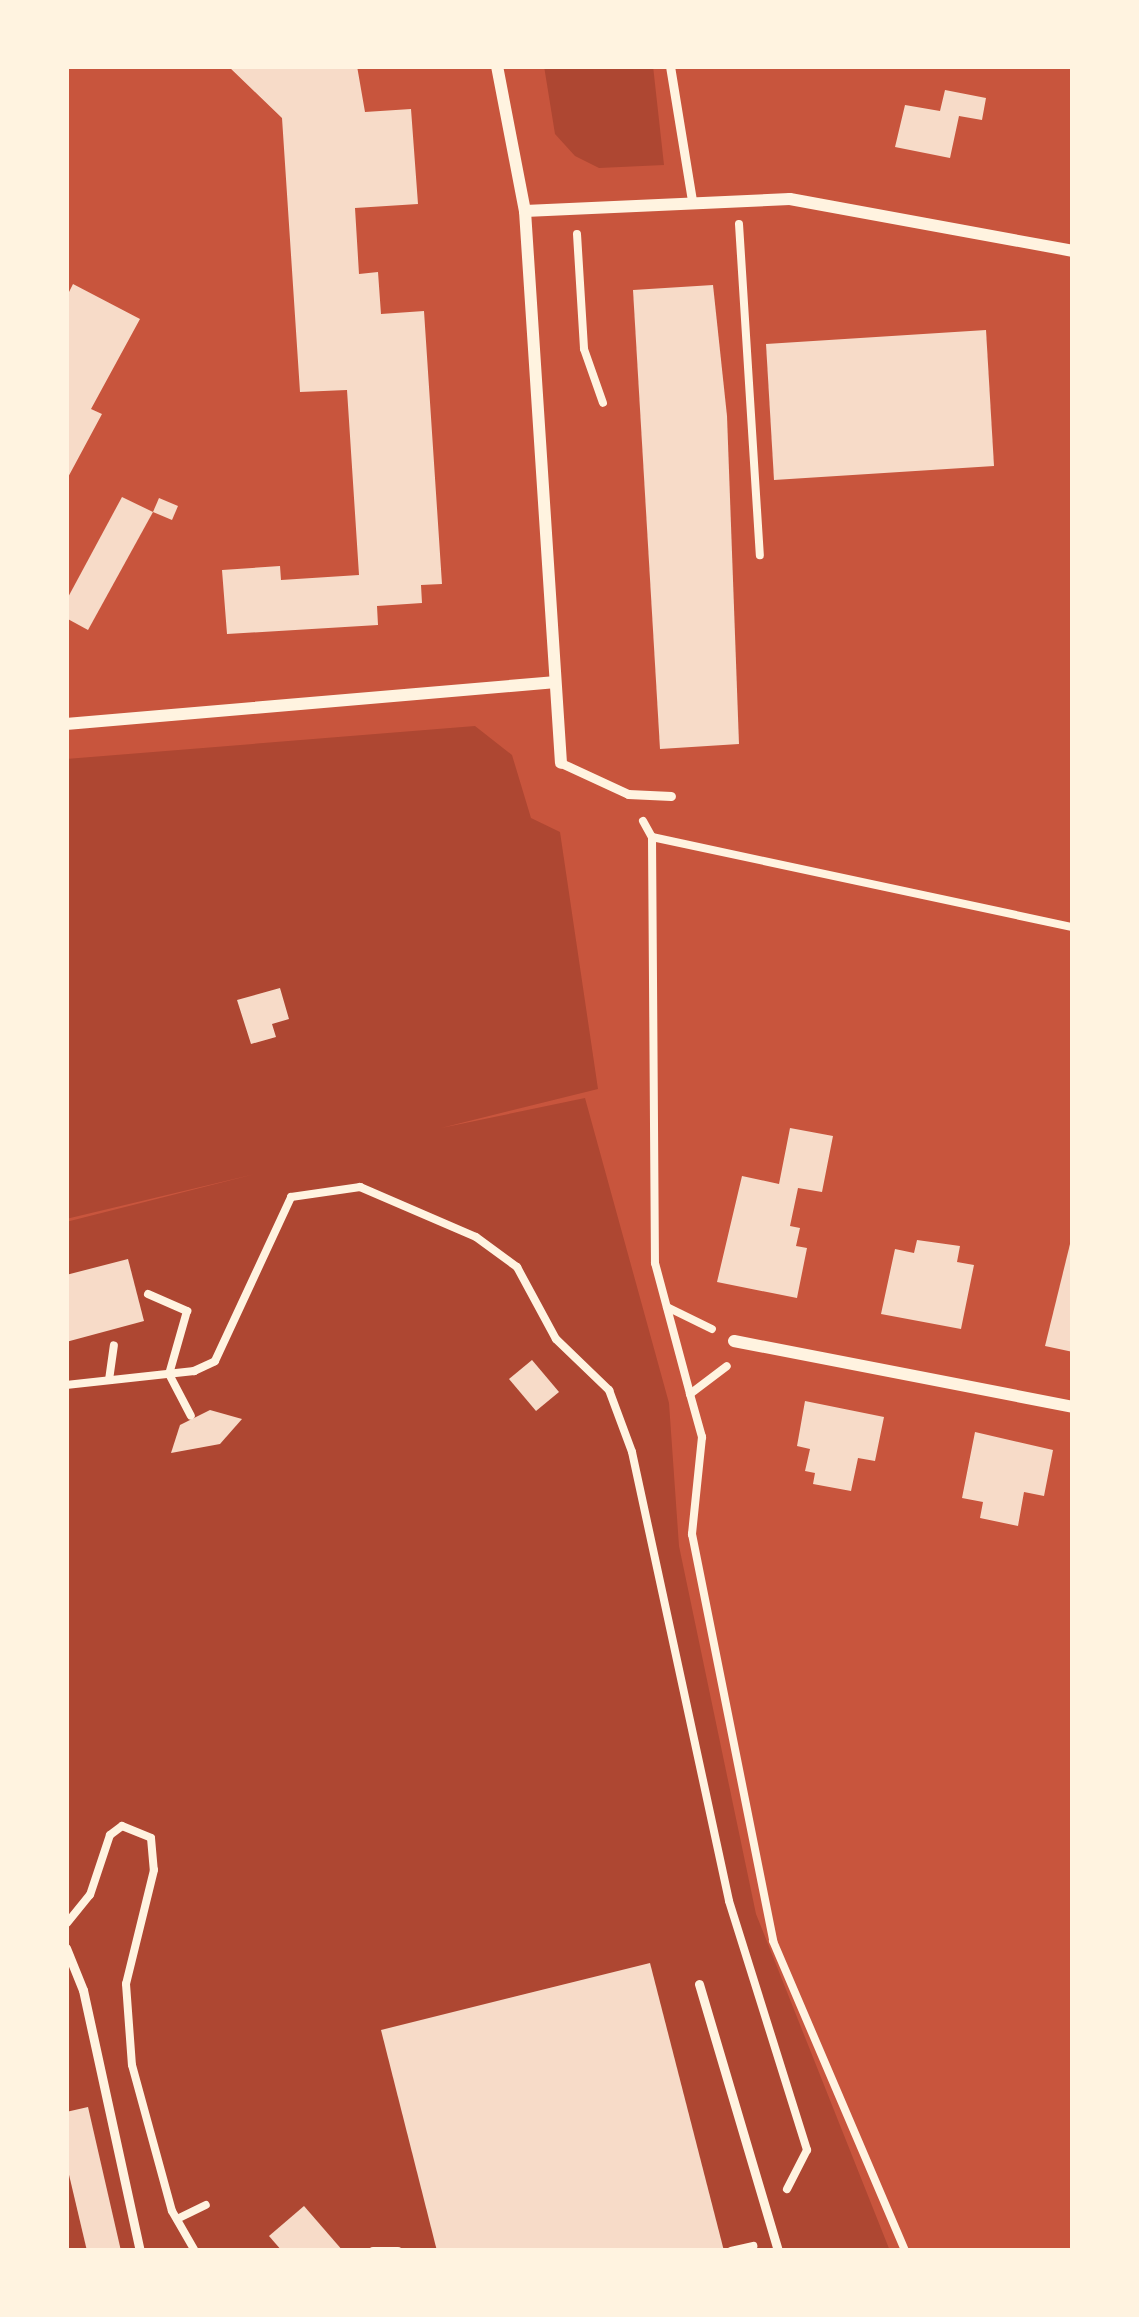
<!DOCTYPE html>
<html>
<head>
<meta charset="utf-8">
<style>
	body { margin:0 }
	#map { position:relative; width:1139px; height:2317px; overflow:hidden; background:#c8553d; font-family:Montserrat,sans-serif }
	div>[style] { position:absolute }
	.green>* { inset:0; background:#ae4732 }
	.building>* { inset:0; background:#f7dbc8 }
	.path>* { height:8px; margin:-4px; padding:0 4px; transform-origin:4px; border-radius:4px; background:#fff3e0 }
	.service>* { height:9px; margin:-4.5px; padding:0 4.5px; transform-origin:4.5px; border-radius:4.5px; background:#fff3e0 }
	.minor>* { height:12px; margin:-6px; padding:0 6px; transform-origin:6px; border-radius:6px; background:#fff3e0 }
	span { translate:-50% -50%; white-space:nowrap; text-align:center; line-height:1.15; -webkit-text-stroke:12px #fff3e0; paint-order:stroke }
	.frame { position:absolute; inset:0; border:69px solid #fff3e0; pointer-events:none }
</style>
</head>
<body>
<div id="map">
	<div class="green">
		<i style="clip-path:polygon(544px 66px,653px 66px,664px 165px,599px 168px,575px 156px,555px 134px)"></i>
		<i style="clip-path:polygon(475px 726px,512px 755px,531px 818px,560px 832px,598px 1089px,441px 1128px,585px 1098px,669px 1403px,679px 1546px,756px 1914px,890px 2251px,66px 2251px,66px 1222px,255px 1174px,66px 1219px,66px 759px)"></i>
	</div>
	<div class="building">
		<i style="clip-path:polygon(228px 66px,357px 66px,365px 112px,411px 109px,418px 204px,355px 208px,359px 274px,378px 272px,381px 314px,424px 311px,442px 584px,421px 585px,422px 603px,377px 606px,378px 625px,227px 634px,222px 570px,280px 566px,281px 580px,359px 575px,347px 390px,300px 392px,282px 118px)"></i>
		<i style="clip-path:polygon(945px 90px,986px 98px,982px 120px,959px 116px,950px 158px,895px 147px,905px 105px,940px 111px)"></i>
		<i style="clip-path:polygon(73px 284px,140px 319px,91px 409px,102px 414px,66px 481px,66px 298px)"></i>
		<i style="clip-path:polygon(713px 285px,727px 416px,739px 744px,660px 749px,633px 290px)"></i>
		<i style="clip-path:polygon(986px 330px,994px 466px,774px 480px,766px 344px)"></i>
		<i style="clip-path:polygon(122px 497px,153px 512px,88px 630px,66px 618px,66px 601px)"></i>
		<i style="clip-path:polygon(159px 498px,178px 506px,172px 520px,153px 512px)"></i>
		<i style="clip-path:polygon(280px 988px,289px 1019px,272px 1024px,276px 1037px,251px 1044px,237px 1000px)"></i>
		<i style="clip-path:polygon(790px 1128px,833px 1136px,822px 1192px,798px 1188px,790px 1226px,800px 1228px,796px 1246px,807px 1248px,797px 1298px,717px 1282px,742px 1176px,779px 1184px)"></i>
		<i style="clip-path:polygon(917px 1240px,960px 1246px,957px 1262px,974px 1265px,961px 1329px,881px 1314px,895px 1249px,914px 1253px)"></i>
		<i style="clip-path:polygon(1071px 1240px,1073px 1240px,1073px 1352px,1045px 1346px)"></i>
		<i style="clip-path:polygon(128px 1259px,144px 1321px,66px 1342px,66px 1275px)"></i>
		<i style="clip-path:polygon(532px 1360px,559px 1392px,536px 1411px,509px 1379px)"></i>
		<i style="clip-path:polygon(805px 1401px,884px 1417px,875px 1461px,858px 1458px,851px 1491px,813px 1484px,815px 1473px,805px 1471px,810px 1449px,797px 1446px)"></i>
		<i style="clip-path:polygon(210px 1410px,242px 1419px,220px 1444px,171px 1453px,180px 1425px)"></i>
		<i style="clip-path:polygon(975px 1432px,1053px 1450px,1044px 1496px,1024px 1492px,1018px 1526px,980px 1518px,983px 1502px,962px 1498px)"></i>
		<i style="clip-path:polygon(650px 1963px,724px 2251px,437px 2251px,381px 2030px)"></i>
		<i style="clip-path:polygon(88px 2107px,121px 2251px,87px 2251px,66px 2162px,66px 2112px)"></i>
		<i style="clip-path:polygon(304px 2206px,343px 2251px,282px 2251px,269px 2236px)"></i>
	</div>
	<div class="path">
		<i style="left:739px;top:224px;width:332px;rotate:86.4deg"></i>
		<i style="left:577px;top:234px;width:115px;rotate:86.5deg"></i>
		<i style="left:584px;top:349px;width:57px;rotate:70.6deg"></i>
		<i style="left:643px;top:821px;width:18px;rotate:61deg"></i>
		<i style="left:652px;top:837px;width:431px;rotate:12.1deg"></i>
		<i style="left:652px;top:837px;width:426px;rotate:89.6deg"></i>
		<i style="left:655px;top:1263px;width:136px;rotate:75deg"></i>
		<i style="left:690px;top:1394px;width:46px;rotate:-37.1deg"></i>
		<i style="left:148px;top:1294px;width:43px;rotate:23.6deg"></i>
		<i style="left:187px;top:1311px;width:66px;rotate:105.9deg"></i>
		<i style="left:169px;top:1374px;width:47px;rotate:62.4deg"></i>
		<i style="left:667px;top:1307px;width:50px;rotate:26.1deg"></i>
		<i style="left:109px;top:1380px;width:35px;rotate:-82deg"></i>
		<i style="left:66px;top:1385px;width:129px;rotate:-6.2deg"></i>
		<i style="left:194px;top:1371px;width:23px;rotate:-25deg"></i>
		<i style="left:215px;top:1361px;width:181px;rotate:-65.1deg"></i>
		<i style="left:291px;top:1197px;width:70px;rotate:-8.2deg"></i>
		<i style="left:360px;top:1187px;width:126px;rotate:23.3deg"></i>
		<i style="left:476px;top:1237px;width:51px;rotate:36.2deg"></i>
		<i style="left:517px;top:1267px;width:82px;rotate:61.6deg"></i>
		<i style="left:556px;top:1339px;width:74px;rotate:43.9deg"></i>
		<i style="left:609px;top:1390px;width:66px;rotate:69.6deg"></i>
		<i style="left:632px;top:1452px;width:459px;rotate:77.8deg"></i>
		<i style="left:729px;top:1901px;width:261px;rotate:72.6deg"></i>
		<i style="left:807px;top:2150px;width:44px;rotate:117.1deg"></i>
		<i style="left:690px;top:1394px;width:45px;rotate:74.4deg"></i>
		<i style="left:702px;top:1437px;width:98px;rotate:95.9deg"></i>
		<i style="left:692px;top:1534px;width:415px;rotate:78.7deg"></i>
		<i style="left:773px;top:1941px;width:337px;rotate:66.9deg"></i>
		<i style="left:67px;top:1923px;width:36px;rotate:-51deg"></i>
		<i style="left:90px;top:1895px;width:63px;rotate:-71.6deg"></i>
		<i style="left:110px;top:1835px;width:15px;rotate:-37deg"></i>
		<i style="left:122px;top:1826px;width:31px;rotate:22deg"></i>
		<i style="left:151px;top:1838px;width:32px;rotate:85deg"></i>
		<i style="left:154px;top:1870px;width:117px;rotate:103.8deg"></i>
		<i style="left:126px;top:1984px;width:81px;rotate:85.8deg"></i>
		<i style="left:132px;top:2065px;width:151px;rotate:74.7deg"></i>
		<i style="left:172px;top:2211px;width:46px;rotate:60.1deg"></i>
		<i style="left:177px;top:2219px;width:32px;rotate:-26deg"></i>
		<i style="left:373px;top:2251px;width:25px"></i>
		<i style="left:731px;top:2251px;width:23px;rotate:-13deg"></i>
	</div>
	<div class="service">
		<i style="left:670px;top:66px;width:137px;rotate:80.7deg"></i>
		<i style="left:561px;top:763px;width:74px;rotate:24.8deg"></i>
		<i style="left:628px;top:794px;width:43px;rotate:2.7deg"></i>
		<i style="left:66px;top:1948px;width:45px;rotate:68deg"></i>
		<i style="left:83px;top:1990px;width:267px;rotate:77.7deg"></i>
		<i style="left:699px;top:1984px;width:278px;rotate:73.5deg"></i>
	</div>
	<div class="minor">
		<i style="left:497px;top:66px;width:148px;rotate:79.1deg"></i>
		<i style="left:525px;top:211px;width:553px;rotate:86.27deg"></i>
		<i style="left:525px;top:211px;width:265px;rotate:-2.6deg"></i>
		<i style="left:790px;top:199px;width:288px;rotate:10.4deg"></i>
		<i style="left:66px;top:724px;width:489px;rotate:-4.9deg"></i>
		<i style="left:734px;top:1341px;width:345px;rotate:11deg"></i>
	</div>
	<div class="frame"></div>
</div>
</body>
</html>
